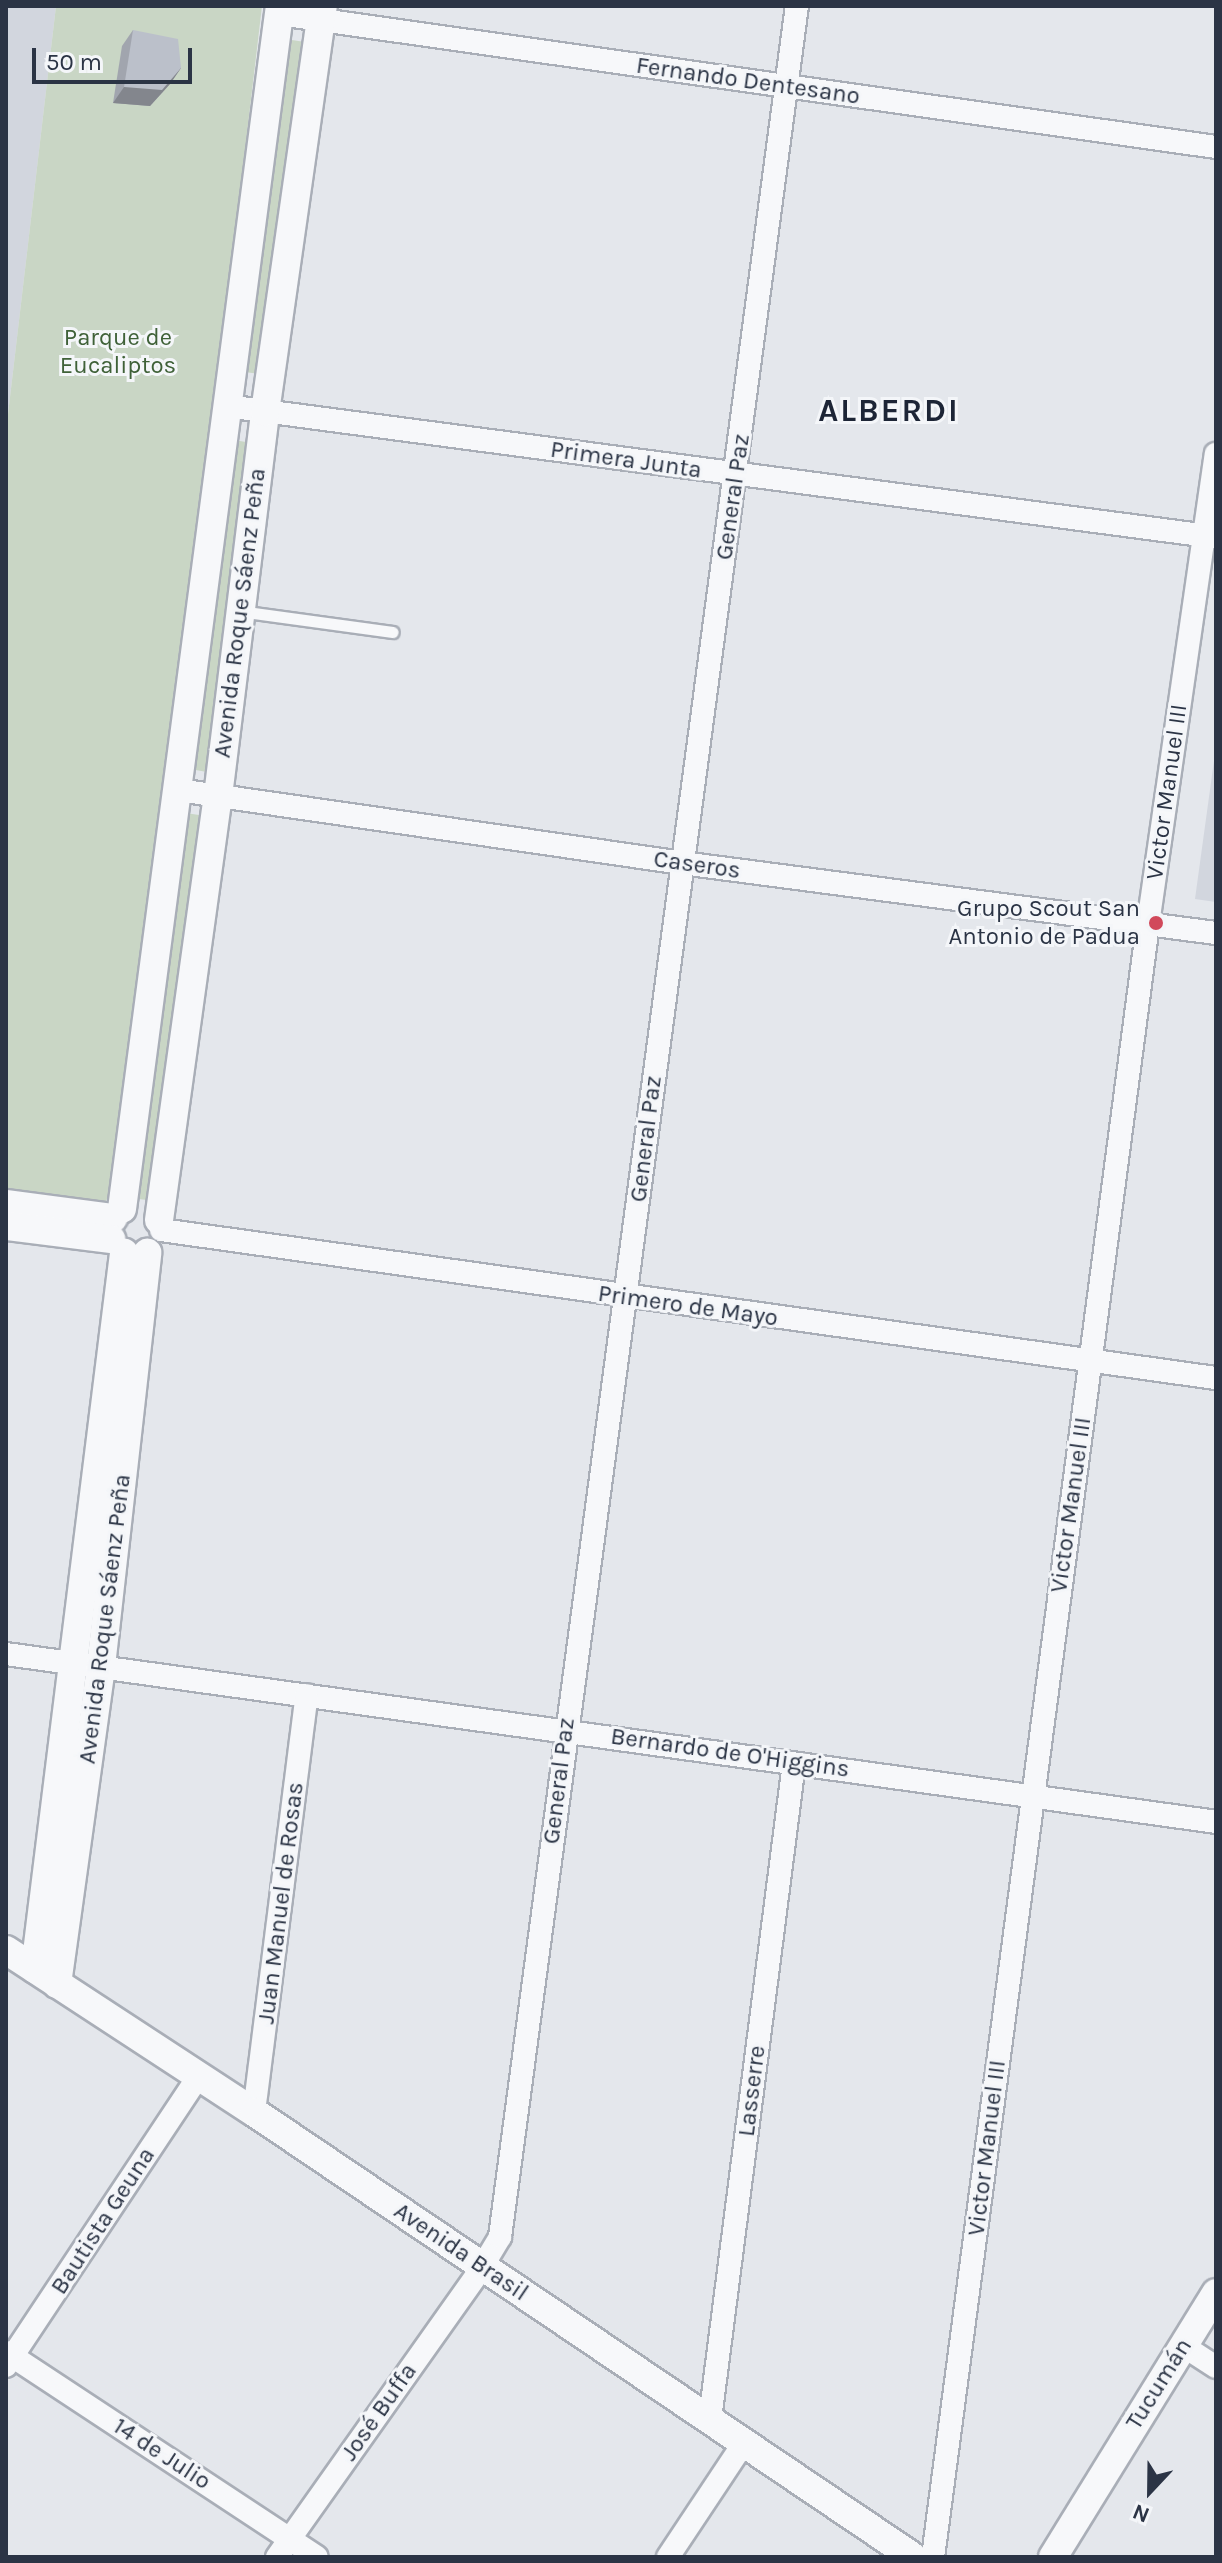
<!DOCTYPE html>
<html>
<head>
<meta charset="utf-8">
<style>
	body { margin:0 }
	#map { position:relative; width:1222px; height:2563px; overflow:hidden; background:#e4e7ec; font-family:Karla,sans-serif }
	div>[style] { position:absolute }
	.built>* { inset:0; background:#d2d6de }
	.green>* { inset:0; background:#c9d6c5 }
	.roads { filter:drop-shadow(2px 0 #a9aeb7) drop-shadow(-2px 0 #a9aeb7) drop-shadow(0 2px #a9aeb7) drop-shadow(0 -2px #a9aeb7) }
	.service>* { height:11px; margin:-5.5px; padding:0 5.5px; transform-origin:5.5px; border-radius:5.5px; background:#f7f8fa }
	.minor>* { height:22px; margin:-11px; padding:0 11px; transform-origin:11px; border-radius:11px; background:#f7f8fa }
	.tertiary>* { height:28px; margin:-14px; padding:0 14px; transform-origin:14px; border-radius:14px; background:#f7f8fa }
	.wall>* { inset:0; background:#a1a5ae }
	.shaded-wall>* { inset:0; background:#83868d }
	.building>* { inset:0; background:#bbc0ca }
	.dots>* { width:22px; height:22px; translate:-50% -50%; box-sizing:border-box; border:4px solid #f4f6f9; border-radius:50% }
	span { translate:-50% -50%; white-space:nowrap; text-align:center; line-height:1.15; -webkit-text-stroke:6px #f4f6f9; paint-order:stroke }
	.street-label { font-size:24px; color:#2b3445 }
	.park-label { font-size:24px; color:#3f6138 }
	.poi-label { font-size:24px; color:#2b3445 }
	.right { translate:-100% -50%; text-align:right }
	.district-label { font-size:32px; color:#1d2536; font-weight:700; letter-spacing:2px }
	.frame { position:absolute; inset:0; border:8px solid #2b3445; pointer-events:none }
	.north { position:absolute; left:1110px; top:2451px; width:80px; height:80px; -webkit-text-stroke:6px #f4f6f9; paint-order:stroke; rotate:202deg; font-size:22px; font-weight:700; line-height:32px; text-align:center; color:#2b3445 }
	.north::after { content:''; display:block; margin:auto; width:28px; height:36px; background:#2b3445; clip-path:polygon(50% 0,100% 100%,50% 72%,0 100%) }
	.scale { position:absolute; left:32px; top:48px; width:160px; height:36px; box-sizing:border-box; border:4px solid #2b3445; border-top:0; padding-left:10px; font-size:24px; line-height:28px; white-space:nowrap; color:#2b3445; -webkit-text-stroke:6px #f4f6f9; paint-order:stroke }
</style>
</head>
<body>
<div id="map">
	<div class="built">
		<i style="clip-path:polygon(6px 6px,56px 6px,6px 431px)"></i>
		<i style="clip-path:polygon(1216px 746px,1216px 902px,1195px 899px)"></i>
	</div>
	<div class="green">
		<i style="clip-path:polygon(56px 6px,262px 6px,216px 396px,114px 1184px,105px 1203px,6px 1202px,6px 431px)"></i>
		<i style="clip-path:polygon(285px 39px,305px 42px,261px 374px,237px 371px)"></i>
		<i style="clip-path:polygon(227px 439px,246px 442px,207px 772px,184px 768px)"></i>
		<i style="clip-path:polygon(179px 812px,199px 815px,155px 1201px,131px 1198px)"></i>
	</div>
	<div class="roads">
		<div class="service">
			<i style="left:239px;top:611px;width:155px;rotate:7.8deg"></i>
		</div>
		<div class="minor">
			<i style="left:279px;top:14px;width:946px;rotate:8.08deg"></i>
			<i style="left:226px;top:406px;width:999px;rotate:7.54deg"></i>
			<i style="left:178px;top:790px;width:509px;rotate:8.24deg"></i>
			<i style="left:682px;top:863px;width:539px;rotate:7.47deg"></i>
			<i style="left:161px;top:1230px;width:1065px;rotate:7.99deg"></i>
			<i style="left:6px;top:1654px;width:1222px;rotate:7.9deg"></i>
			<i style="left:254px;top:2112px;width:420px;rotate:-82.8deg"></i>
			<i style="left:1182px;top:2345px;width:40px;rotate:32.9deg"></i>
			<i style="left:6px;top:2352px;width:372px;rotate:33.4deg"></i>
			<i style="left:6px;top:2366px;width:349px;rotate:-56.4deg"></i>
			<i style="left:710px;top:2419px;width:661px;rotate:-82.7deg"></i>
			<i style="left:277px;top:2557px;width:355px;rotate:-54.7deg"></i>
			<i style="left:482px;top:2267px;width:35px;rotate:-59deg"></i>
			<i style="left:500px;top:2237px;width:2251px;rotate:-82.42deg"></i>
			<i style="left:668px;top:2557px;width:136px;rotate:-56.4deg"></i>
			<i style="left:933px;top:2557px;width:1647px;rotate:-82.5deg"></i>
			<i style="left:1148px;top:924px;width:475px;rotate:-81.8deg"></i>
		</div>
		<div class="tertiary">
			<i style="left:6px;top:1204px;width:108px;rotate:7.5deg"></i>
			<i style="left:122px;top:1209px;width:1213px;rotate:-82.52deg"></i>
			<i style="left:159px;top:1220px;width:428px;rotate:-82.1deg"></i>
			<i style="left:218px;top:796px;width:387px;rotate:-83deg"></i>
			<i style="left:265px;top:412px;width:410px;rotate:-81.9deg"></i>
			<i style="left:6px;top:1226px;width:106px;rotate:7.1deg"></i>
			<i style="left:6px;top:1950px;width:296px;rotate:33.2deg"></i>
			<i style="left:254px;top:2112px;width:795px;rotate:34.03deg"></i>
			<i style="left:35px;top:1969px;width:722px;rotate:-82.91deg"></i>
			<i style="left:57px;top:1984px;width:321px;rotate:-82.1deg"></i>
			<i style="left:101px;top:1666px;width:416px;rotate:-83.6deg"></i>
			<i style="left:1053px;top:2557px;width:310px;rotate:-58.3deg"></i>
		</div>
	</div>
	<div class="wall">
		<i style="clip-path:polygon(133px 30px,181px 68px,170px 84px,150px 106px,113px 103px,122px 46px)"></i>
	</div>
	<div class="shaded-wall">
		<i style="clip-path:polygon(181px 68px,170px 84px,150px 106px,113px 103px,124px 87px)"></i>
	</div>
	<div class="building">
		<i style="clip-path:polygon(133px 30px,178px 39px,181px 68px,162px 90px,124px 87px)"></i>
	</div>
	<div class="dots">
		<i style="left:1156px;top:923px;background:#d1495b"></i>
	</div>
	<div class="street-label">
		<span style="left:748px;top:81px;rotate:8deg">Fernando Dentesano</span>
		<span style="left:626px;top:460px;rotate:8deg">Primera Junta</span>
		<span style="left:733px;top:497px;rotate:-82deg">General Paz</span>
		<span style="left:240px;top:613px;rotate:-83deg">Avenida Roque Sáenz Peña</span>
		<span style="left:1167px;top:792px;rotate:-82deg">Victor Manuel III</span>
		<span style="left:697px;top:865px;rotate:8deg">Caseros</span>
		<span style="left:646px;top:1139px;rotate:-83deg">General Paz</span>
		<span style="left:688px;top:1306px;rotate:8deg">Primero de Mayo</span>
		<span style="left:1071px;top:1505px;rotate:-82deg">Victor Manuel III</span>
		<span style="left:105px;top:1619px;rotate:-83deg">Avenida Roque Sáenz Peña</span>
		<span style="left:730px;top:1753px;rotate:8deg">Bernardo de O'Higgins</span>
		<span style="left:559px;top:1781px;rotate:-83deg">General Paz</span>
		<span style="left:281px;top:1903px;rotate:-83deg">Juan Manuel de Rosas</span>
		<span style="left:752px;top:2091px;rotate:-83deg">Lasserre</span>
		<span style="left:987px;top:2148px;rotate:-83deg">Victor Manuel III</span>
		<span style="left:103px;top:2221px;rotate:-57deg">Bautista Geuna</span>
		<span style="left:461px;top:2252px;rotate:34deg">Avenida Brasil</span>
		<span style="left:1159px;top:2384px;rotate:-58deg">Tucumán</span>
		<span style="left:379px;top:2412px;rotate:-55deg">José Buffa</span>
		<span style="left:162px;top:2454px;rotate:33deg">14 de Julio</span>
	</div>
	<div class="park-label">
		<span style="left:118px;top:352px">Parque de<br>Eucaliptos</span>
	</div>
	<div class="poi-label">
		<span class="right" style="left:1140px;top:923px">Grupo Scout San<br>Antonio de Padua</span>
	</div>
	<div class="district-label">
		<span style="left:889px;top:411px">ALBERDI</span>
	</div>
	<div class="frame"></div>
	<div class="north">N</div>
	<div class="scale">50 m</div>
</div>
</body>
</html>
